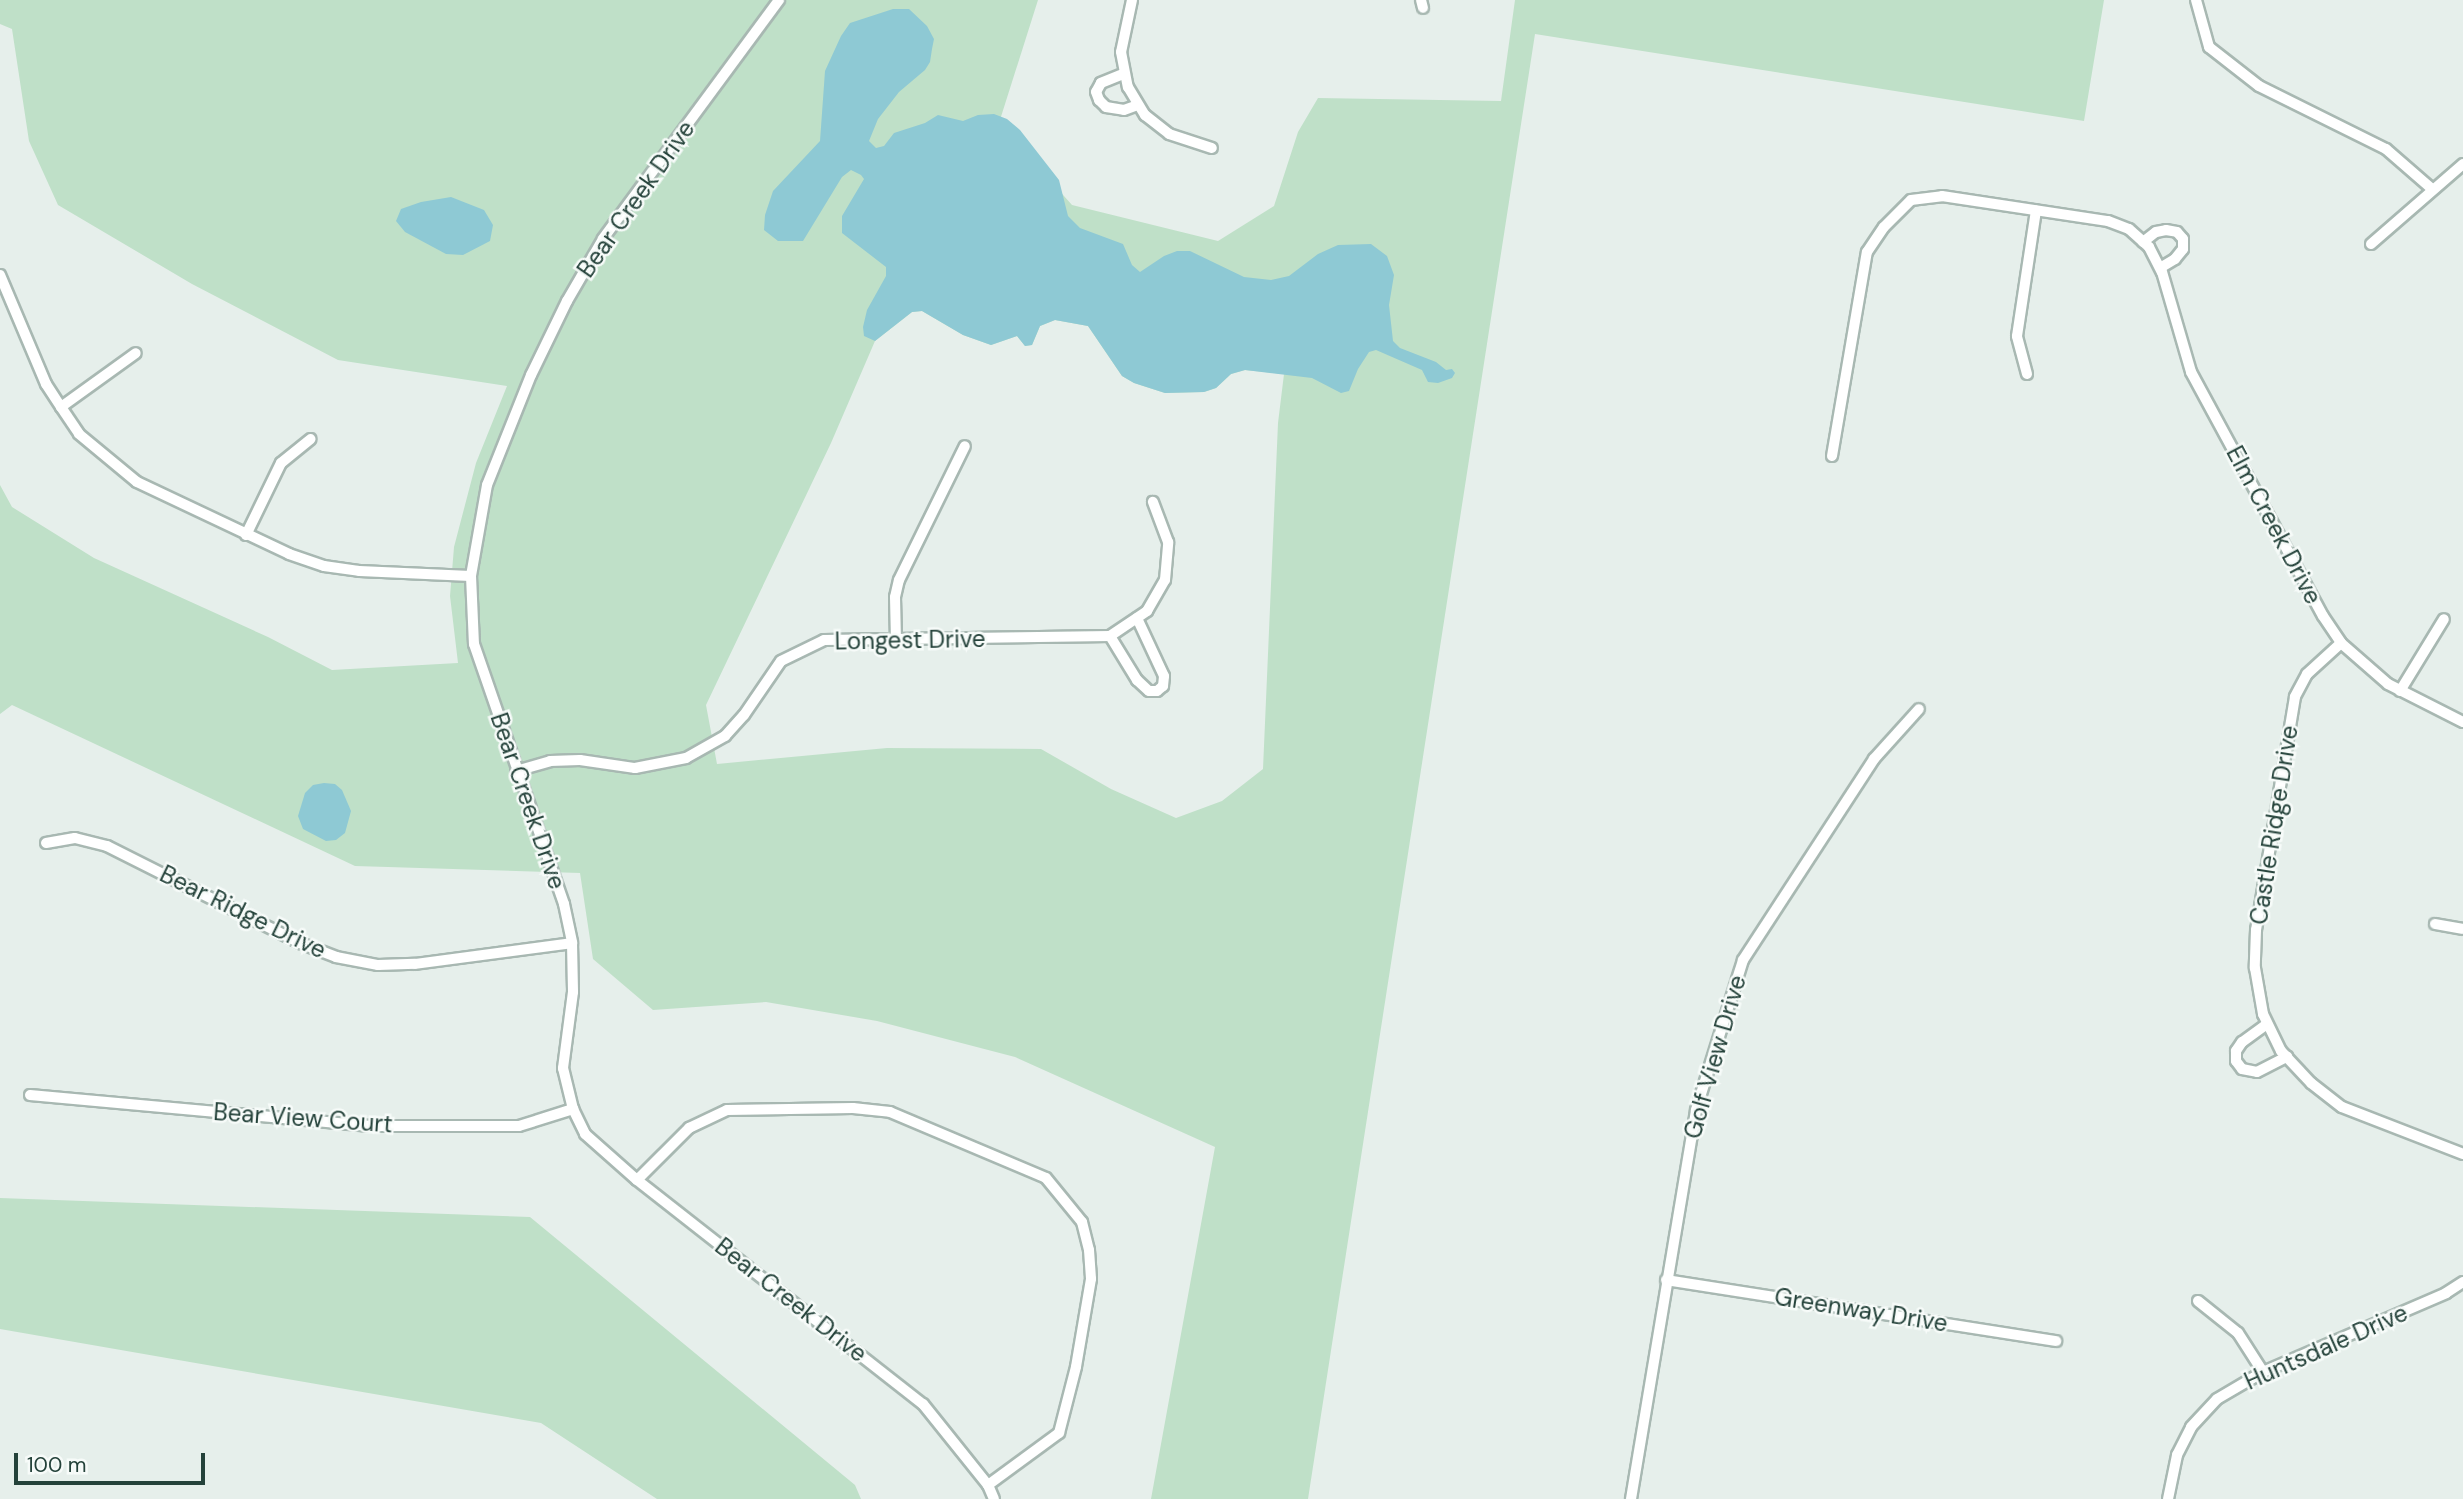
<!DOCTYPE html>
<html>
<head>
<meta charset="utf-8">
<style>
	body { margin:0 }
	#map { position:relative; width:2463px; height:1499px; overflow:hidden; background:#e6efeb; font-family:"DM Sans",sans-serif }
	div>[style] { position:absolute }
	.green>* { inset:0; background:#bfe0c8 }
	.water>* { inset:0; background:#8ec9d4 }
	.roads { filter:drop-shadow(2px 0 #a8b8b2) drop-shadow(-2px 0 #a8b8b2) drop-shadow(0 2px #a8b8b2) drop-shadow(0 -2px #a8b8b2) }
	.street>* { height:10px; margin:-5px; padding:0 5px; transform-origin:5px; border-radius:5px; background:#fff }
	span { translate:-50% -50%; white-space:nowrap; text-align:center; line-height:1.15; -webkit-text-stroke:5px #f7fbf9; paint-order:stroke }
	.street-label { font-size:24px; color:#24423a }
	.scale { position:absolute; left:14px; top:1453px; width:191px; height:32px; box-sizing:border-box; border:4px solid #24423a; border-top:0; padding-left:9px; font-size:21px; line-height:24px; white-space:nowrap; color:#24423a; -webkit-text-stroke:5px #f7fbf9; paint-order:stroke }
</style>
</head>
<body>
<div id="map">
	<div class="green">
		<i style="clip-path:polygon(evenodd,0 0,1038px 0,999px 123px,1072px 205px,1218px 241px,1274px 206px,1298px 132px,1318px 98px,1501px 101px,1515px 0,2104px 0,2084px 121px,1535px 34px,1308px 1499px,1151px 1499px,1215px 1147px,1015px 1057px,877px 1021px,766px 1002px,653px 1010px,593px 959px,580px 873px,355px 866px,12px 705px,0 714px,0 485px,12px 507px,94px 558px,268px 637px,332px 670px,458px 663px,450px 596px,454px 547px,476px 463px,507px 386px,338px 360px,192px 284px,58px 205px,29px 141px,12px 29px,0 24px,0 0,922px 311px,963px 335px,991px 345px,1017px 336px,1025px 346px,1032px 345px,1040px 326px,1055px 320px,1088px 326px,1122px 376px,1134px 383px,1165px 393px,1204px 392px,1216px 388px,1231px 374px,1245px 370px,1284px 374px,1278px 423px,1263px 769px,1222px 801px,1176px 818px,1111px 789px,1041px 749px,887px 748px,717px 764px,706px 705px,831px 443px,875px 341px,912px 312px,922px 311px)"></i>
		<i style="clip-path:polygon(0 1198px,530px 1217px,855px 1485px,861px 1499px,657px 1499px,541px 1423px,0 1329px)"></i>
	</div>
	<div class="water">
		<i style="clip-path:polygon(893px 9px,909px 9px,927px 26px,934px 39px,932px 49px,930px 62px,925px 70px,899px 92px,878px 119px,869px 141px,876px 148px,884px 146px,894px 133px,925px 123px,938px 115px,963px 121px,978px 115px,994px 114px,1007px 119px,1020px 130px,1059px 180px,1068px 216px,1080px 228px,1123px 244px,1132px 265px,1140px 272px,1164px 256px,1177px 251px,1190px 251px,1244px 277px,1271px 280px,1289px 276px,1318px 254px,1338px 245px,1371px 244px,1387px 256px,1394px 275px,1389px 305px,1393px 341px,1400px 348px,1436px 362px,1446px 370px,1452px 369px,1455px 373px,1452px 378px,1438px 383px,1428px 382px,1422px 370px,1376px 350px,1369px 352px,1358px 369px,1349px 391px,1341px 393px,1312px 378px,1245px 370px,1231px 374px,1216px 388px,1204px 392px,1165px 393px,1134px 383px,1122px 376px,1088px 326px,1055px 320px,1040px 326px,1032px 345px,1025px 346px,1017px 336px,991px 345px,963px 335px,922px 311px,912px 312px,875px 341px,864px 336px,863px 327px,867px 310px,886px 276px,886px 267px,842px 233px,842px 216px,864px 179px,861px 175px,851px 170px,842px 177px,803px 241px,778px 241px,764px 230px,765px 215px,773px 191px,820px 141px,825px 71px,841px 36px,850px 23px)"></i>
		<i style="clip-path:polygon(451px 197px,484px 210px,493px 225px,490px 241px,463px 255px,446px 254px,405px 232px,396px 221px,401px 209px,421px 202px)"></i>
		<i style="clip-path:polygon(324px 783px,335px 784px,342px 790px,351px 811px,345px 833px,336px 840px,326px 841px,303px 829px,298px 816px,305px 793px,313px 785px)"></i>
	</div>
	<div class="roads">
		<div class="street">
			<i style="left:779px;top:0;width:297px;rotate:126.4deg"></i>
			<i style="left:603px;top:239px;width:72px;rotate:120.1deg"></i>
			<i style="left:567px;top:301px;width:82px;rotate:115.9deg"></i>
			<i style="left:531px;top:375px;width:118px;rotate:111.8deg"></i>
			<i style="left:487px;top:485px;width:92px;rotate:100deg"></i>
			<i style="left:471px;top:576px;width:68px;rotate:87.5deg"></i>
			<i style="left:474px;top:644px;width:275px;rotate:70.9deg"></i>
			<i style="left:564px;top:904px;width:40px;rotate:78deg"></i>
			<i style="left:572px;top:943px;width:49px;rotate:88.8deg"></i>
			<i style="left:573px;top:992px;width:77px;rotate:97.5deg"></i>
			<i style="left:563px;top:1068px;width:42px;rotate:76.3deg"></i>
			<i style="left:573px;top:1109px;width:28px;rotate:64deg"></i>
			<i style="left:585px;top:1134px;width:69px;rotate:41.5deg"></i>
			<i style="left:637px;top:1180px;width:363px;rotate:38.1deg"></i>
			<i style="left:923px;top:1404px;width:104px;rotate:51.3deg"></i>
			<i style="left:988px;top:1485px;width:15px;rotate:67deg"></i>
			<i style="left:1132px;top:0;width:53px;rotate:101.9deg"></i>
			<i style="left:1121px;top:52px;width:36px;rotate:79deg"></i>
			<i style="left:1128px;top:87px;width:33px;rotate:59deg"></i>
			<i style="left:1145px;top:115px;width:31px;rotate:38deg"></i>
			<i style="left:1169px;top:134px;width:45px;rotate:18deg"></i>
			<i style="left:1421px;top:0;width:8px;rotate:76deg"></i>
			<i style="left:2196px;top:0;width:49px;rotate:74.5deg"></i>
			<i style="left:2209px;top:47px;width:63px;rotate:38deg"></i>
			<i style="left:2259px;top:86px;width:142px;rotate:26.4deg"></i>
			<i style="left:2386px;top:149px;width:61px;rotate:41deg"></i>
			<i style="left:1123px;top:74px;width:24px;rotate:158deg"></i>
			<i style="left:1101px;top:83px;width:10px;rotate:119deg"></i>
			<i style="left:1096px;top:92px;width:9px;rotate:69deg"></i>
			<i style="left:1099px;top:100px;width:10px;rotate:45deg"></i>
			<i style="left:1106px;top:107px;width:18px;rotate:9deg"></i>
			<i style="left:1124px;top:110px;width:15px;rotate:-20deg"></i>
			<i style="left:2143px;top:242px;width:16px;rotate:-38deg"></i>
			<i style="left:2156px;top:232px;width:10px;rotate:-11deg"></i>
			<i style="left:2166px;top:230px;width:11px;rotate:10deg"></i>
			<i style="left:2177px;top:232px;width:9px;rotate:49deg"></i>
			<i style="left:2183px;top:239px;width:10px;rotate:90deg"></i>
			<i style="left:2183px;top:249px;width:13px;rotate:129deg"></i>
			<i style="left:2175px;top:259px;width:17px;rotate:149deg"></i>
			<i style="left:2371px;top:244px;width:122px;rotate:-41deg"></i>
			<i style="left:0;top:275px;width:118px;rotate:67.1deg"></i>
			<i style="left:46px;top:384px;width:27px;rotate:57deg"></i>
			<i style="left:61px;top:407px;width:32px;rotate:56deg"></i>
			<i style="left:79px;top:434px;width:75px;rotate:39.6deg"></i>
			<i style="left:137px;top:482px;width:168px;rotate:25.3deg"></i>
			<i style="left:289px;top:554px;width:37px;rotate:19deg"></i>
			<i style="left:324px;top:566px;width:35px;rotate:8deg"></i>
			<i style="left:359px;top:571px;width:112px;rotate:2.6deg"></i>
			<i style="left:2027px;top:374px;width:39px;rotate:-105deg"></i>
			<i style="left:2017px;top:336px;width:127px;rotate:-81.4deg"></i>
			<i style="left:61px;top:407px;width:92px;rotate:-35.8deg"></i>
			<i style="left:1832px;top:456px;width:207px;rotate:-80.3deg"></i>
			<i style="left:1867px;top:252px;width:30px;rotate:-56deg"></i>
			<i style="left:1884px;top:227px;width:38px;rotate:-45deg"></i>
			<i style="left:1911px;top:200px;width:31px;rotate:-7deg"></i>
			<i style="left:1942px;top:196px;width:168px;rotate:8.6deg"></i>
			<i style="left:2108px;top:221px;width:22px;rotate:21deg"></i>
			<i style="left:2129px;top:229px;width:27px;rotate:42deg"></i>
			<i style="left:2149px;top:247px;width:28px;rotate:63deg"></i>
			<i style="left:2162px;top:272px;width:104px;rotate:73.8deg"></i>
			<i style="left:2191px;top:372px;width:277px;rotate:61.6deg"></i>
			<i style="left:2323px;top:616px;width:32px;rotate:56deg"></i>
			<i style="left:2341px;top:643px;width:62px;rotate:41.1deg"></i>
			<i style="left:2388px;top:684px;width:84px;rotate:26.9deg"></i>
			<i style="left:246px;top:535px;width:80px;rotate:-64.1deg"></i>
			<i style="left:281px;top:463px;width:38px;rotate:-39deg"></i>
			<i style="left:1110px;top:636px;width:52px;rotate:58.5deg"></i>
			<i style="left:1137px;top:680px;width:16px;rotate:43deg"></i>
			<i style="left:1149px;top:691px;width:8px"></i>
			<i style="left:1157px;top:691px;width:8px;rotate:-40deg"></i>
			<i style="left:1163px;top:686px;width:10px;rotate:-84deg"></i>
			<i style="left:1164px;top:676px;width:64px;rotate:-115deg"></i>
			<i style="left:896px;top:641px;width:44px;rotate:-91.3deg"></i>
			<i style="left:895px;top:597px;width:17px;rotate:-77deg"></i>
			<i style="left:899px;top:580px;width:149px;rotate:-63.8deg"></i>
			<i style="left:2341px;top:643px;width:46px;rotate:137.6deg"></i>
			<i style="left:2307px;top:674px;width:26px;rotate:118deg"></i>
			<i style="left:2295px;top:697px;width:236px;rotate:99.5deg"></i>
			<i style="left:2256px;top:930px;width:38px;rotate:92deg"></i>
			<i style="left:2255px;top:968px;width:47px;rotate:80.1deg"></i>
			<i style="left:2263px;top:1014px;width:41px;rotate:64.1deg"></i>
			<i style="left:2281px;top:1051px;width:44px;rotate:46.8deg"></i>
			<i style="left:2311px;top:1083px;width:39px;rotate:38deg"></i>
			<i style="left:2342px;top:1107px;width:130px;rotate:21.2deg"></i>
			<i style="left:2400px;top:691px;width:84px;rotate:-58.6deg"></i>
			<i style="left:516px;top:771px;width:35px;rotate:-16deg"></i>
			<i style="left:550px;top:761px;width:30px;rotate:-2deg"></i>
			<i style="left:580px;top:760px;width:56px;rotate:8.3deg"></i>
			<i style="left:635px;top:768px;width:52px;rotate:-11.1deg"></i>
			<i style="left:686px;top:758px;width:45px;rotate:-29.4deg"></i>
			<i style="left:725px;top:736px;width:28px;rotate:-48deg"></i>
			<i style="left:744px;top:715px;width:65px;rotate:-55.6deg"></i>
			<i style="left:781px;top:661px;width:48px;rotate:-26deg"></i>
			<i style="left:824px;top:640px;width:286px;rotate:-0.8deg"></i>
			<i style="left:1110px;top:636px;width:45px;rotate:-34deg"></i>
			<i style="left:1147px;top:611px;width:36px;rotate:-60deg"></i>
			<i style="left:1165px;top:580px;width:38px;rotate:-85deg"></i>
			<i style="left:1168px;top:542px;width:43px;rotate:-110.6deg"></i>
			<i style="left:46px;top:843px;width:29px;rotate:-10deg"></i>
			<i style="left:75px;top:838px;width:33px;rotate:14deg"></i>
			<i style="left:107px;top:846px;width:216px;rotate:26.7deg"></i>
			<i style="left:300px;top:943px;width:39px;rotate:21deg"></i>
			<i style="left:336px;top:957px;width:43px;rotate:10.8deg"></i>
			<i style="left:378px;top:965px;width:37px;rotate:-2deg"></i>
			<i style="left:415px;top:964px;width:158px;rotate:-7.6deg"></i>
			<i style="left:2435px;top:924px;width:28px;rotate:10deg"></i>
			<i style="left:2267px;top:1024px;width:31px;rotate:144deg"></i>
			<i style="left:2242px;top:1042px;width:11px;rotate:124deg"></i>
			<i style="left:2236px;top:1051px;width:10px;rotate:90deg"></i>
			<i style="left:2236px;top:1061px;width:10px;rotate:53deg"></i>
			<i style="left:2242px;top:1069px;width:15px;rotate:11deg"></i>
			<i style="left:2257px;top:1072px;width:34px;rotate:-27deg"></i>
			<i style="left:30px;top:1095px;width:339px;rotate:5.2deg"></i>
			<i style="left:368px;top:1126px;width:151px"></i>
			<i style="left:519px;top:1126px;width:57px;rotate:-17.5deg"></i>
			<i style="left:637px;top:1180px;width:74px;rotate:-45deg"></i>
			<i style="left:689px;top:1128px;width:42px;rotate:-25.3deg"></i>
			<i style="left:727px;top:1110px;width:126px;rotate:-0.9deg"></i>
			<i style="left:853px;top:1108px;width:37px;rotate:6deg"></i>
			<i style="left:890px;top:1112px;width:169px;rotate:22.9deg"></i>
			<i style="left:1046px;top:1178px;width:57px;rotate:50.7deg"></i>
			<i style="left:1082px;top:1222px;width:29px;rotate:76deg"></i>
			<i style="left:1089px;top:1250px;width:29px;rotate:86deg"></i>
			<i style="left:1091px;top:1279px;width:89px;rotate:99.7deg"></i>
			<i style="left:1076px;top:1367px;width:68px;rotate:104.4deg"></i>
			<i style="left:1059px;top:1433px;width:88px;rotate:143.8deg"></i>
			<i style="left:1666px;top:1280px;width:395px;rotate:8.9deg"></i>
			<i style="left:2198px;top:1301px;width:51px;rotate:38.7deg"></i>
			<i style="left:2238px;top:1333px;width:46px;rotate:57.3deg"></i>
			<i style="left:1631px;top:1499px;width:394px;rotate:-80.5deg"></i>
			<i style="left:1696px;top:1110px;width:157px;rotate:-72.6deg"></i>
			<i style="left:1743px;top:960px;width:240px;rotate:-56.9deg"></i>
			<i style="left:1874px;top:759px;width:67px;rotate:-48deg"></i>
			<i style="left:2168px;top:1499px;width:45px;rotate:-78.4deg"></i>
			<i style="left:2177px;top:1455px;width:31px;rotate:-63deg"></i>
			<i style="left:2191px;top:1427px;width:38px;rotate:-47deg"></i>
			<i style="left:2217px;top:1399px;width:53px;rotate:-30.4deg"></i>
			<i style="left:2263px;top:1372px;width:199px;rotate:-23.3deg"></i>
			<i style="left:2446px;top:1293px;width:20px;rotate:-33deg"></i>
		</div>
	</div>
	<div class="street-label">
		<span style="left:636px;top:199px;rotate:-55deg">Bear Creek Drive</span>
		<span style="left:2274px;top:525px;rotate:62deg">Elm Creek Drive</span>
		<span style="left:910px;top:640px;rotate:-1deg">Longest Drive</span>
		<span style="left:528px;top:801px;rotate:71deg">Bear Creek Drive</span>
		<span style="left:2274px;top:825px;rotate:-81deg">Castle Ridge Drive</span>
		<span style="left:243px;top:912px;rotate:26deg">Bear Ridge Drive</span>
		<span style="left:1715px;top:1057px;rotate:-74deg">Golf View Drive</span>
		<span style="left:303px;top:1118px;rotate:4deg">Bear View Court</span>
		<span style="left:791px;top:1300px;rotate:38deg">Bear Creek Drive</span>
		<span style="left:1861px;top:1310px;rotate:9deg">Greenway Drive</span>
		<span style="left:2326px;top:1347px;rotate:-24deg">Huntsdale Drive</span>
	</div>
	<div class="scale">100 m</div>
</div>
</body>
</html>
